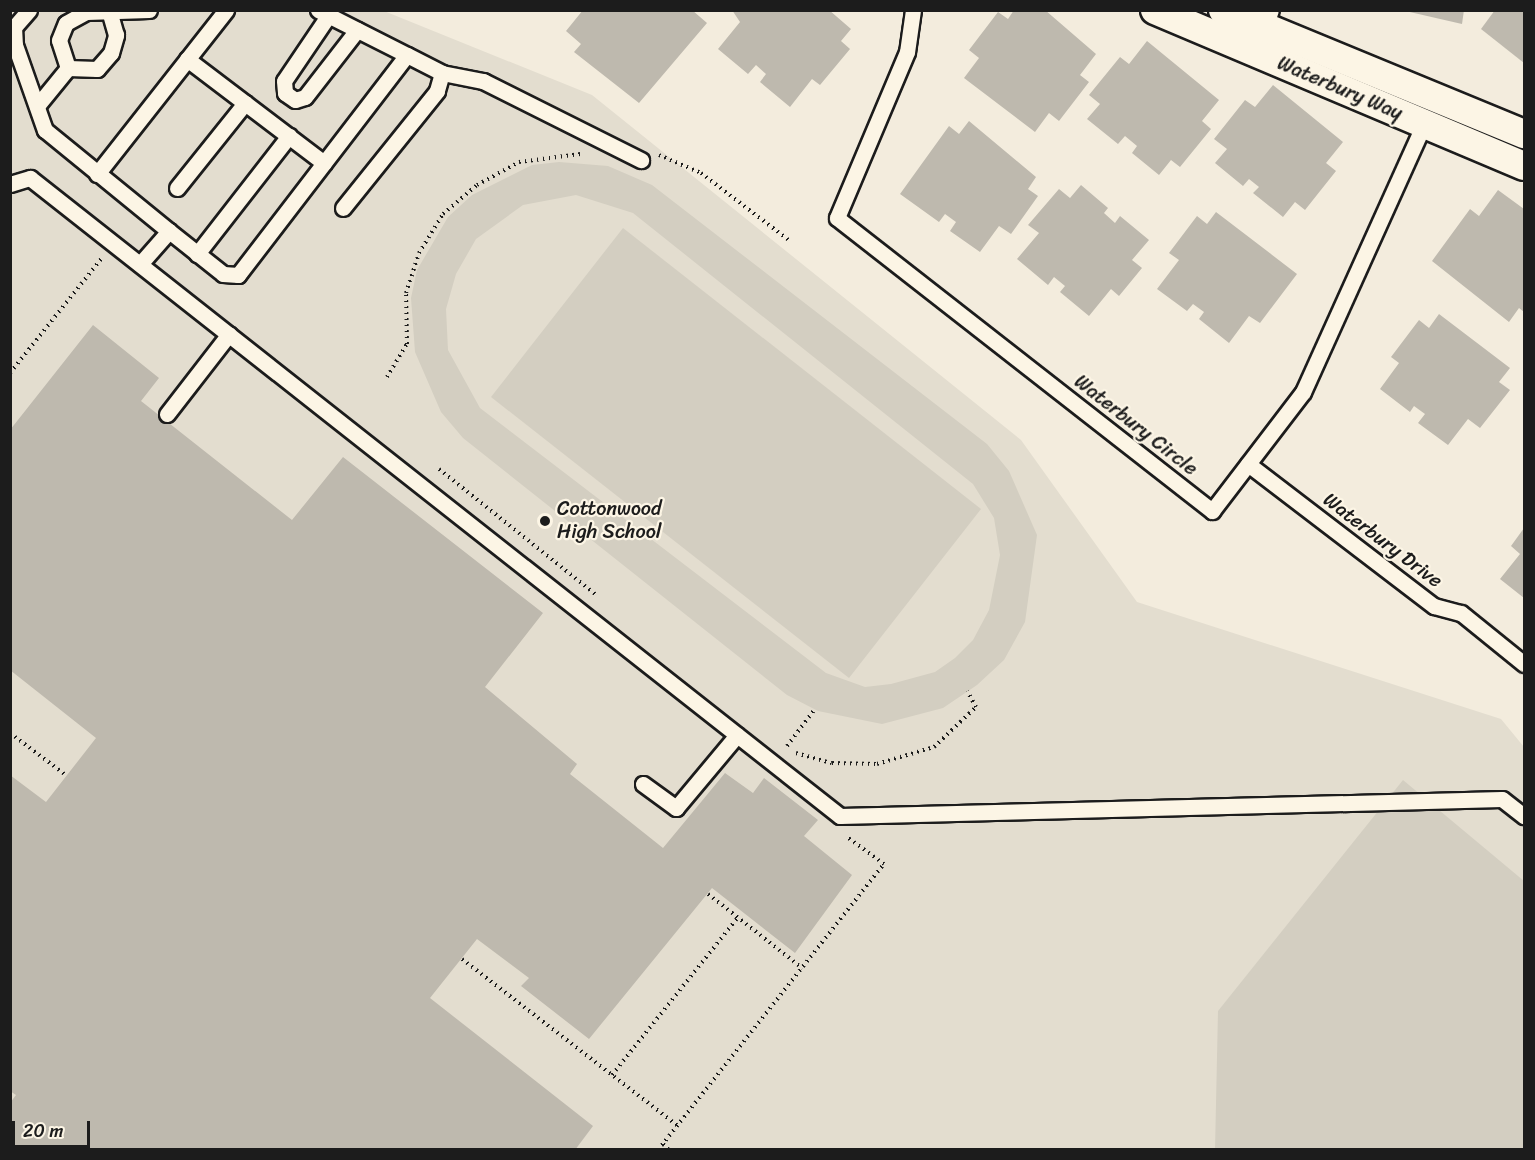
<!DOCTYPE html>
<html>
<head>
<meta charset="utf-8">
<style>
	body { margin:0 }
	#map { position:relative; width:1535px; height:1160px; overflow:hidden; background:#f3ecdd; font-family:Sriracha,sans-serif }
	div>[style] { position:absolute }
	.built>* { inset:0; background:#e3ddcf }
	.green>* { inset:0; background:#d3cec1 }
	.building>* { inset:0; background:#beb9ae }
	.path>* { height:4px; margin-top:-2px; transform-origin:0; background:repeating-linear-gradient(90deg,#1c1c1c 0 1.5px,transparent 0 6px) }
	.roads { filter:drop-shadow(2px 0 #1c1c1c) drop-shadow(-2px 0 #1c1c1c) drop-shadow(0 2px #1c1c1c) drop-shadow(0 -2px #1c1c1c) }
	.service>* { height:15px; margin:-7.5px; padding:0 7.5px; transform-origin:7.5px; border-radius:7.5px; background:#fcf5e5 }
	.minor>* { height:28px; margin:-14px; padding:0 14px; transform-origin:14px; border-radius:14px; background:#fcf5e5 }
	.dots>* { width:16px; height:16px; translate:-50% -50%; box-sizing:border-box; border:3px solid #fcf5e5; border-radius:50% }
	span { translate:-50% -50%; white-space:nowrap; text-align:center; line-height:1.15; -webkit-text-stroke:4.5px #fcf5e5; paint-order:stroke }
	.street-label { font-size:20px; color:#1c1c1c }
	.poi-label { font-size:20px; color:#1c1c1c }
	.left { translate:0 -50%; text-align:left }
	.frame { position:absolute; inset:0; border:12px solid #1c1c1c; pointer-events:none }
	.scale { position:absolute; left:12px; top:1121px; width:78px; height:27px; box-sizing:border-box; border:3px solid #1c1c1c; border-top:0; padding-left:8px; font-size:18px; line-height:21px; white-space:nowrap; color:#1c1c1c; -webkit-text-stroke:4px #fcf5e5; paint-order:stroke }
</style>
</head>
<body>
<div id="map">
	<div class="built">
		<i style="clip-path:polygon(10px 11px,384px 11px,592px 95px,1021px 440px,1137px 602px,1501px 719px,1524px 747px,1524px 1149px,11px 1149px)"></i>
	</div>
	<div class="green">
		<i style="clip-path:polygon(evenodd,559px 162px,608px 166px,652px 185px,987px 444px,1009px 471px,1037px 535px,1025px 622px,1004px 660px,977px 685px,943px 708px,882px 724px,818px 711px,787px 695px,463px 438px,441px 412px,415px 352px,411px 298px,417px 270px,448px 217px,472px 195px,532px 165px,559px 162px,576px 195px,633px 213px,973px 484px,994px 518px,1000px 555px,989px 610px,973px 640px,955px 658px,935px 672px,891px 684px,865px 687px,826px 673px,480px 408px,448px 350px,446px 309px,456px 274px,476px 239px,523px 205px,576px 195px)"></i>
		<i style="clip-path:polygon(623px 228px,981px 509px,849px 678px,491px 397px)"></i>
		<i style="clip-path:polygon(1403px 780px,1524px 881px,1524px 1149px,1215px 1150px,1218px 1011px)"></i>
	</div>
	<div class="building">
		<i style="clip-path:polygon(583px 10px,692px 10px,707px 23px,639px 103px,574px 52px,581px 44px,566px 31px)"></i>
		<i style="clip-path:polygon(732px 10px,829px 10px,851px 29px,841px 41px,850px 49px,820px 85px,812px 79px,790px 107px,760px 82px,766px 74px,756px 65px,748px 74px,718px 49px,740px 22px)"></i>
		<i style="clip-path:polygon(1014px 10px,1045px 10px,1096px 54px,1080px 75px,1089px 82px,1059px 121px,1049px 113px,1035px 132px,964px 78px,979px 58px,969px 50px,998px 12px,1008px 19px)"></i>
		<i style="clip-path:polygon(1401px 10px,1464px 10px,1462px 24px)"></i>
		<i style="clip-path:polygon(1495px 10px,1524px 10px,1524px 63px,1481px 29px)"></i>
		<i style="clip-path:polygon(1147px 41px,1219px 100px,1202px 121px,1211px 129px,1180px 167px,1171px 160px,1159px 175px,1132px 153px,1137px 146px,1125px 136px,1118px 144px,1087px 119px,1100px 104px,1089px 95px,1120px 57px,1129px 64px)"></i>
		<i style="clip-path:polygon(1273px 85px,1343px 142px,1326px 163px,1336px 171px,1305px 210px,1295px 202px,1283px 217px,1253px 193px,1259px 187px,1249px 179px,1243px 186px,1215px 163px,1227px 149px,1214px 139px,1245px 100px,1255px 107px)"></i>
		<i style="clip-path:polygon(969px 121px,1036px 177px,1028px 189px,1038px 196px,1011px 234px,999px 226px,980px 252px,950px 231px,956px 222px,945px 214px,939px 222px,900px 194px,949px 126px,959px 134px)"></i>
		<i style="clip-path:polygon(1081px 185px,1108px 208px,1104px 213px,1115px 223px,1120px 216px,1149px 240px,1132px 260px,1142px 268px,1119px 296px,1111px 289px,1089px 316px,1060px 292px,1065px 286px,1054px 277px,1048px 285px,1017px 259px,1039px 233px,1028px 225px,1059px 189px,1070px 198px)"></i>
		<i style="clip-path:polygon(1498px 190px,1524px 209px,1524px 312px,1519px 308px,1509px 322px,1432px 261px,1470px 209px,1479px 216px)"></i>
		<i style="clip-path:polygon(1216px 212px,1297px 274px,1260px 323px,1249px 316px,1229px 343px,1199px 319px,1204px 312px,1193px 304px,1187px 311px,1157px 289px,1179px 260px,1169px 253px,1197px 216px,1207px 224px)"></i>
		<i style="clip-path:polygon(1439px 314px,1510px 368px,1499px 382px,1510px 390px,1480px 428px,1468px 419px,1448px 445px,1418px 423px,1425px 414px,1414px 406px,1410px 412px,1380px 389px,1399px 363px,1391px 357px,1419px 320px,1429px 328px)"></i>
		<i style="clip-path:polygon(93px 325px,159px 378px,141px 401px,292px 520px,343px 457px,543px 613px,485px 687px,577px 764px,570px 774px,663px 848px,725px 773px,753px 793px,764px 778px,818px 820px,804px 836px,852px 875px,795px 953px,712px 888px,589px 1039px,521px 986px,529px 978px,477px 939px,430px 998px,593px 1126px,575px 1150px,10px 1150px,10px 1103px,16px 1095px,10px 1091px,10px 775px,46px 802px,96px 738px,10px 670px,10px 430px)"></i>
		<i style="clip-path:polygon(1524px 528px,1524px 598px,1500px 579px,1520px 554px,1511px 546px)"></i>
	</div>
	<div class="path">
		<i style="left:659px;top:155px;width:46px;rotate:23.2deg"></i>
		<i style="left:701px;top:173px;width:112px;rotate:37.4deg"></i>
		<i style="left:10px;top:373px;width:146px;rotate:-51.4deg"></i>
		<i style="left:387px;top:377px;width:39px;rotate:-59deg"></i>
		<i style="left:407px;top:344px;width:51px;rotate:-91.1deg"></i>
		<i style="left:406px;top:293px;width:42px;rotate:-72deg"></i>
		<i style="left:419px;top:253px;width:46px;rotate:-58.4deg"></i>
		<i style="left:443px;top:214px;width:45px;rotate:-40.5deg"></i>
		<i style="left:477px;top:185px;width:48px;rotate:-28.7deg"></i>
		<i style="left:519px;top:162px;width:62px;rotate:-7.5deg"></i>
		<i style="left:439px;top:469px;width:200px;rotate:38.7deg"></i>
		<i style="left:10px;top:733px;width:71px;rotate:37deg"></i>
		<i style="left:787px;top:746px;width:46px;rotate:-52.9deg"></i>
		<i style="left:796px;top:753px;width:37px;rotate:16deg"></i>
		<i style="left:832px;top:763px;width:45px;rotate:1.3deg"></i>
		<i style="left:877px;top:764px;width:59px;rotate:-16.6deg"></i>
		<i style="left:934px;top:747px;width:58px;rotate:-43.6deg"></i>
		<i style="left:976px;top:707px;width:18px;rotate:-119deg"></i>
		<i style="left:708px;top:894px;width:120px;rotate:38.2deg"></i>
		<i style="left:462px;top:959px;width:272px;rotate:37.7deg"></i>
		<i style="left:612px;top:1075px;width:202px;rotate:-51.4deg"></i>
		<i style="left:663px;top:1144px;width:8px;rotate:45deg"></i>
		<i style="left:658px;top:1150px;width:365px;rotate:-51.7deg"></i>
		<i style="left:884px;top:864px;width:46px;rotate:-143.9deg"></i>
	</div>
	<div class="roads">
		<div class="service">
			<i style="left:29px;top:10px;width:23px;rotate:131deg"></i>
			<i style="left:14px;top:27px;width:18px;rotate:87deg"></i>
			<i style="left:15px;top:45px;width:90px;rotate:70.6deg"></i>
			<i style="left:45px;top:130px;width:160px;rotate:39.2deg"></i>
			<i style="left:318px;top:10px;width:100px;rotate:26.8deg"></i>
			<i style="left:913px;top:10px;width:42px;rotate:98.1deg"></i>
			<i style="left:907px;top:52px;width:180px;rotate:112.9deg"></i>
			<i style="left:837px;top:218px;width:476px;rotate:38deg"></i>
			<i style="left:1212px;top:511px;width:150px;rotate:-52.6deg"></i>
			<i style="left:1303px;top:392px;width:299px;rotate:-65.7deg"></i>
			<i style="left:328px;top:16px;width:78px;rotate:124.1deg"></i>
			<i style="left:284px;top:81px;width:12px;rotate:85deg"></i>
			<i style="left:285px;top:93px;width:12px;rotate:35deg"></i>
			<i style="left:295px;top:100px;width:10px;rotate:-17deg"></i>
			<i style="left:305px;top:97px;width:85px;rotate:-52.2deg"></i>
			<i style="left:1263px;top:33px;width:24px;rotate:-71deg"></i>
			<i style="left:187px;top:59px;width:172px;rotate:37.2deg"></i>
			<i style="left:68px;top:68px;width:29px;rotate:-108deg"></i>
			<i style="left:59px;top:40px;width:18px;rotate:-68deg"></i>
			<i style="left:66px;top:23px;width:23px;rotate:-29deg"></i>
			<i style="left:86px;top:12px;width:63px;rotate:-1.8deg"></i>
			<i style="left:68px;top:68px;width:29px;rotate:2deg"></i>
			<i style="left:97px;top:69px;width:21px;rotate:-49deg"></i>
			<i style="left:111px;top:53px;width:19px;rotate:-74deg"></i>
			<i style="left:116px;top:35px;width:26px;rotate:-106deg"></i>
			<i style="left:442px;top:73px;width:42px;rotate:11deg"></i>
			<i style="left:483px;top:81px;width:177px;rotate:26.6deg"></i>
			<i style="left:37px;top:106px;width:49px;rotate:-50.8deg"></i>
			<i style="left:97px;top:174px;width:209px;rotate:-51.8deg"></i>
			<i style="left:10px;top:184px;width:21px;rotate:-17deg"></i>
			<i style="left:30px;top:178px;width:1031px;rotate:38.23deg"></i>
			<i style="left:840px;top:816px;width:662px;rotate:-1.47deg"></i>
			<i style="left:1502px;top:799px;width:28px;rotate:38deg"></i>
			<i style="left:177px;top:188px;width:109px;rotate:-51.3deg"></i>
			<i style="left:197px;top:254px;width:150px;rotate:-52.1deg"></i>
			<i style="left:140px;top:264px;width:44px;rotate:-48.7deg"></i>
			<i style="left:169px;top:231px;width:69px;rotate:38.5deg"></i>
			<i style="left:223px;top:274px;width:15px;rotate:4deg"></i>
			<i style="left:238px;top:275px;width:277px;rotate:-52.5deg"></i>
			<i style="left:407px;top:55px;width:39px;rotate:27deg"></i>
			<i style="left:442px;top:73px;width:19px;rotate:106deg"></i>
			<i style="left:437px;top:91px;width:150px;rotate:128.8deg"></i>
			<i style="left:167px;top:414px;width:101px;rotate:-52.2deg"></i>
			<i style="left:1248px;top:464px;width:234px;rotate:37.4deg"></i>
			<i style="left:1434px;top:606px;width:28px;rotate:15deg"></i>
			<i style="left:1461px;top:613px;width:81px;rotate:39deg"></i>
			<i style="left:643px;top:784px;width:41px;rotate:36deg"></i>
			<i style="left:676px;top:808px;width:95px;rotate:-50.1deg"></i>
		</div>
		<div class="minor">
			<i style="left:1155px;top:10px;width:401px;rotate:22.9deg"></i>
			<i style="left:1223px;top:10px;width:326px;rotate:22.4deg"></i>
		</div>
	</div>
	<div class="dots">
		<i style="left:545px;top:521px;background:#1c1c1c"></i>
	</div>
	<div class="street-label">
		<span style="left:1340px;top:88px;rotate:23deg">Waterbury Way</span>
		<span style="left:1136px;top:425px;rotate:38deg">Waterbury Circle</span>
		<span style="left:1383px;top:540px;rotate:37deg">Waterbury Drive</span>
	</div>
	<div class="poi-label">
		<span class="left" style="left:557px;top:520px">Cottonwood<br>High School</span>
	</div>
	<div class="frame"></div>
	<div class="scale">20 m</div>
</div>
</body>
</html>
